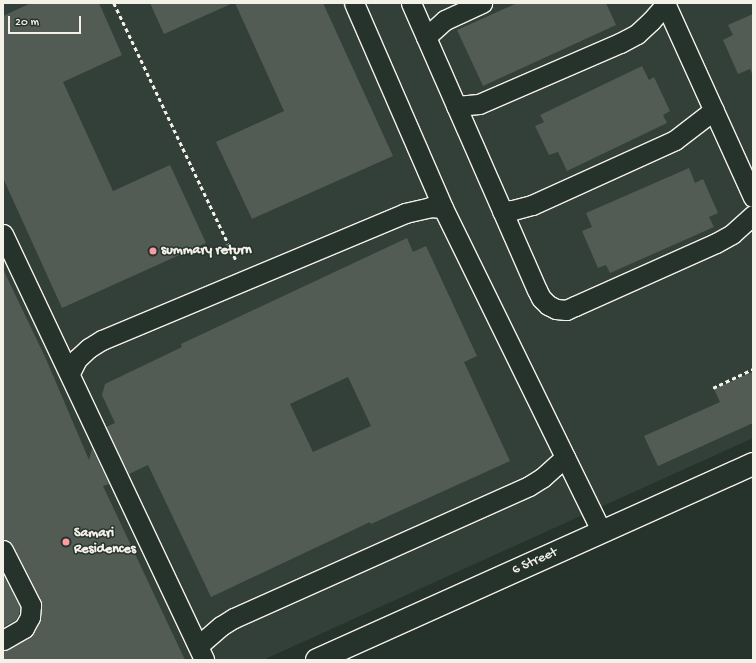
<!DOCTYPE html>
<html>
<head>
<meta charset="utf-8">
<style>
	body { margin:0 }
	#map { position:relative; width:756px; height:663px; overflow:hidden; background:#26332d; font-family:"Gochi Hand",sans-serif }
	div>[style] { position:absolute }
	.built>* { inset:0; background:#333f39 }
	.building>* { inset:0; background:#525c55 }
	.path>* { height:2.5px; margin-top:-1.25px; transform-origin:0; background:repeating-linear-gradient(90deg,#f4f1e8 0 4px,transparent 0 7px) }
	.roads { filter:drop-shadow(1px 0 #f4f1e8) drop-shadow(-1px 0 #f4f1e8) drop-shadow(0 1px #f4f1e8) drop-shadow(0 -1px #f4f1e8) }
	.minor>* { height:19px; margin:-9.5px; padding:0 9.5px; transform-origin:9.5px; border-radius:9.5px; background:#26332d }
	.tertiary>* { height:22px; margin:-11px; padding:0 11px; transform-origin:11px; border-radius:11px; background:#26332d }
	.dots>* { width:11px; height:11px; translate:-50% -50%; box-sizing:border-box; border:2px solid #26332d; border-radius:50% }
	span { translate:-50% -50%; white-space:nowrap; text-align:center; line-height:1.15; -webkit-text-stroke:3px #26332d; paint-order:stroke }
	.poi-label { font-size:14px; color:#f4f1e8; font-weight:700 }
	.left { translate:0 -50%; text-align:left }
	.street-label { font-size:14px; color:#f4f1e8 }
	.frame { position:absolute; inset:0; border:4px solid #f4f1e8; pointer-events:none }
	.scale { position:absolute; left:8px; top:16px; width:73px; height:18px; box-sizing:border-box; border:2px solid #f4f1e8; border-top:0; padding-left:5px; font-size:12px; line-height:14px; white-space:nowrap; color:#f4f1e8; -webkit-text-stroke:3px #26332d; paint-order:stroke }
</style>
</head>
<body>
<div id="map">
	<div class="built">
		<i style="clip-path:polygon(3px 3px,753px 3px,753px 438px,263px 660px,3px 660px)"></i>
	</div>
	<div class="building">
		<i style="clip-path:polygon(31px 3px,99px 3px,122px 55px,63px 82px,113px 191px,170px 165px,206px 243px,62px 308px,3px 178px,3px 16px)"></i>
		<i style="clip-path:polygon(150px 3px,233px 3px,164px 34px)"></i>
		<i style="clip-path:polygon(235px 3px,323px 3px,393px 156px,252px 219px,216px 142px,284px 111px)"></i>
		<i style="clip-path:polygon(517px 3px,606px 3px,616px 25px,483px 86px,457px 30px)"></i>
		<i style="clip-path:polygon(753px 14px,753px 76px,750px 69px,738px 74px,723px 40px,733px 35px,728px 25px)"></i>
		<i style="clip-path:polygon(642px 66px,649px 80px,654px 77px,670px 111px,663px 115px,667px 123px,567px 171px,558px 152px,549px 155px,535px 126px,544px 122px,540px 115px)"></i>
		<i style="clip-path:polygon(689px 168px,695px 183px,703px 179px,718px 213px,709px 217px,714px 227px,610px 273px,606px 265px,598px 268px,582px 231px,592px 227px,586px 213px)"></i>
		<i style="clip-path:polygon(evenodd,407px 238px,413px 252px,426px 246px,477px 356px,464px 362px,510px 461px,371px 524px,370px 522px,211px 597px,148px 465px,129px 474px,106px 427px,115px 423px,102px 395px,105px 384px,182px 347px,181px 344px,407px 238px,348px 377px,371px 426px,313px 452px,290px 404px,348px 377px)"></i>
		<i style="clip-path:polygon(3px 269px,46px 359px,89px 460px,92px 448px,109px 484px,103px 486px,185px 660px,3px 660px,3px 651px,29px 638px,34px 633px,40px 622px,42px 606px,41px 600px,13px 545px,9px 541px,3px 539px)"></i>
		<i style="clip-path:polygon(753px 372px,753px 423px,658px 466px,644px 436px,720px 402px,714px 389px)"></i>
		<i style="clip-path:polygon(3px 574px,20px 607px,19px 614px,16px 620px,3px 627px)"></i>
	</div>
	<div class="path">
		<i style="left:114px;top:3px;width:284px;rotate:64.6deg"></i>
		<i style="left:713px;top:388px;width:44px;rotate:-25.4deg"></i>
	</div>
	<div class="roads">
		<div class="minor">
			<i style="left:354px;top:3px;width:223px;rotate:66.5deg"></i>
			<i style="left:443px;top:208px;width:361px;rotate:63.9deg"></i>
			<i style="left:411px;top:3px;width:313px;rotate:66.3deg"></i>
			<i style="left:537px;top:290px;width:9px;rotate:63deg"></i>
			<i style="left:541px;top:298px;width:10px;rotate:45deg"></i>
			<i style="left:548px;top:305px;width:9px;rotate:27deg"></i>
			<i style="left:556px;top:309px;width:10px;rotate:6deg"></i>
			<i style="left:566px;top:310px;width:10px;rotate:-24deg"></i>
			<i style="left:575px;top:306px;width:154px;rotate:-24.1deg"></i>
			<i style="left:716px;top:243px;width:18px;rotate:-29deg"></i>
			<i style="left:732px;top:234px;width:28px;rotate:-42deg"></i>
			<i style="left:665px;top:3px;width:213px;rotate:65.6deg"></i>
			<i style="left:426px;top:37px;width:25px;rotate:-42deg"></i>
			<i style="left:445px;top:20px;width:41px;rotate:-24.7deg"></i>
			<i style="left:456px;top:106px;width:23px;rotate:-5deg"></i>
			<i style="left:479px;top:104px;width:154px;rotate:-23.4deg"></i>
			<i style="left:620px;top:43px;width:19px;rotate:-28deg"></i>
			<i style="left:637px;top:34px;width:19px;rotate:-43deg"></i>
			<i style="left:651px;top:21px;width:23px;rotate:-49deg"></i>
			<i style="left:502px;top:211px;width:11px;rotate:-5deg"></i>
			<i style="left:513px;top:210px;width:20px;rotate:-15deg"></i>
			<i style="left:532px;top:205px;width:157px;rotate:-24.4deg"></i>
			<i style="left:675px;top:140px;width:49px;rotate:-37.6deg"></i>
			<i style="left:3px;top:234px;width:471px;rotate:64.7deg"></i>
			<i style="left:70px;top:373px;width:16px;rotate:-63deg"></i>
			<i style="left:77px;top:359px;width:16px;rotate:-43deg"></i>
			<i style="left:89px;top:348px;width:15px;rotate:-32deg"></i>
			<i style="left:102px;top:340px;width:329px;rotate:-22.7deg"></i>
			<i style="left:405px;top:213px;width:26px;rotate:-13deg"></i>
			<i style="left:430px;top:207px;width:13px;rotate:4deg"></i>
			<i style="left:3px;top:550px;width:62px;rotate:63deg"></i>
			<i style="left:31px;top:605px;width:12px;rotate:95deg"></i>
			<i style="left:30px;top:617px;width:13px;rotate:119deg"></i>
			<i style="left:24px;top:628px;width:24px;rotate:150deg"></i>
			<i style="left:199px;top:645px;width:29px;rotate:-41deg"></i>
			<i style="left:221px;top:626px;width:15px;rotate:-32deg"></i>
			<i style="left:234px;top:618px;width:323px;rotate:-24.1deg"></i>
			<i style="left:529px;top:486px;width:15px;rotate:-32deg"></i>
			<i style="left:542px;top:478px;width:31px;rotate:-42deg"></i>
		</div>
		<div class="tertiary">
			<i style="left:317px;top:660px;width:478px;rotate:-24.2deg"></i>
		</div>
	</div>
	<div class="dots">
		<i style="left:153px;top:251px;background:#ff9aa2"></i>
		<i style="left:66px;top:542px;background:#ff9aa2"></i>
	</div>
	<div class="poi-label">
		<span class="left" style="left:161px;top:251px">summary return</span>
		<span class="left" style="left:74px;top:542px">Samari<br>Residences</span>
	</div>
	<div class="street-label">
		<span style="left:535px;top:562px;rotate:-24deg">6 Street</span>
	</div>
	<div class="frame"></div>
	<div class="scale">20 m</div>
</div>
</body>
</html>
